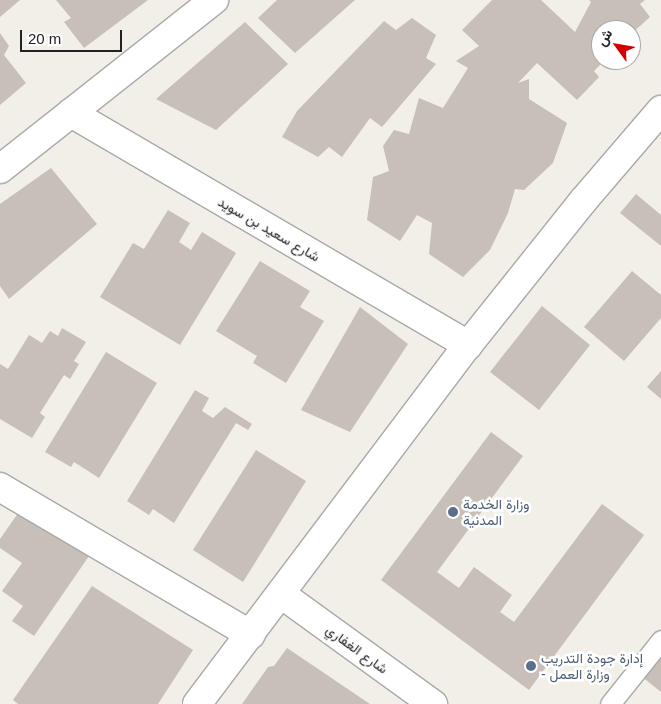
<!DOCTYPE html>
<html>
<head>
<meta charset="utf-8">
<style>
	body { margin:0 }
	#map { position:relative; width:661px; height:704px; overflow:hidden; background:#f2efe9; font-family:Arial,Vazirmatn,sans-serif }
	div>[style] { position:absolute }
	.building>* { inset:0; background:#c7bfb8 }
	.roads { filter:drop-shadow(1px 0 #a9a9a9) drop-shadow(-1px 0 #a9a9a9) drop-shadow(0 1px #a9a9a9) drop-shadow(0 -1px #a9a9a9) }
	.lane>* { height:19px; margin:-9.5px; padding:0 9.5px; transform-origin:9.5px; border-radius:9.5px; background:#fff }
	.street>* { height:28px; margin:-14px; padding:0 14px; transform-origin:14px; border-radius:14px; background:#fff }
	.dots>* { width:14px; height:14px; translate:-50% -50%; box-sizing:border-box; border:2px solid #fff; border-radius:50% }
	span { translate:-50% -50%; white-space:nowrap; text-align:center; line-height:1.15; -webkit-text-stroke:5px #fff; paint-order:stroke }
	.street-label { font-size:14px; color:#222 }
	.service-label { font-size:14px; color:#4e5e75 }
	.left { translate:0 -50%; text-align:left }
	.north { position:absolute; left:591px; top:20px; width:50px; height:50px; box-sizing:border-box; background:#fff; border:1px solid #a7a7a7; border-radius:50%; rotate:302deg; font-size:14px; font-weight:700; line-height:20px; text-align:center; color:#222 }
	.north::after { content:''; display:block; margin:auto; width:18px; height:22px; background:#d40000; clip-path:polygon(50% 0,100% 100%,50% 72%,0 100%) }
	.scale { position:absolute; left:20px; top:30px; width:102px; height:22px; box-sizing:border-box; border:2px solid #222; border-top:0; padding-left:6px; font-size:15px; line-height:18px; white-space:nowrap; color:#222; -webkit-text-stroke:4px #fff; paint-order:stroke }
</style>
</head>
<body>
<div id="map">
	<div class="building">
		<i style="clip-path:polygon(0 0,20px 0,0 17px)"></i>
		<i style="clip-path:polygon(56px 0,148px 0,84px 48px,64px 22px,71px 18px)"></i>
		<i style="clip-path:polygon(277px 0,355px 0,295px 53px,258px 18px)"></i>
		<i style="clip-path:polygon(492px 0,541px 0,575px 32px,591px 2px,589px 0,645px 0,640px 4px,650px 17px,631px 34px,631px 30px,601px 30px,601px 58px,604px 61px,594px 71px,599px 77px,577px 100px,537px 63px,518px 83px,529px 79px,529px 99px,567px 123px,553px 163px,524px 190px,515px 189px,508px 213px,490px 250px,463px 277px,429px 254px,432px 223px,417px 215px,400px 241px,367px 220px,373px 177px,389px 171px,383px 146px,394px 130px,409px 134px,419px 98px,443px 108px,468px 68px,456px 61px,479px 46px,462px 30px)"></i>
		<i style="clip-path:polygon(412px 18px,436px 35px,426px 58px,436px 64px,382px 127px,370px 118px,342px 157px,329px 147px,318px 157px,282px 137px,297px 111px,384px 21px,396px 30px)"></i>
		<i style="clip-path:polygon(245px 22px,288px 64px,216px 130px,156px 99px)"></i>
		<i style="clip-path:polygon(0 33px,9px 46px,4px 55px,26px 83px,0 105px)"></i>
		<i style="clip-path:polygon(51px 168px,97px 224px,9px 299px,0 286px,0 204px)"></i>
		<i style="clip-path:polygon(636px 194px,661px 215px,661px 246px,620px 213px)"></i>
		<i style="clip-path:polygon(168px 210px,190px 223px,179px 242px,191px 250px,202px 232px,236px 253px,180px 345px,100px 297px,133px 243px,144px 249px)"></i>
		<i style="clip-path:polygon(260px 261px,310px 291px,300px 307px,324px 321px,286px 383px,253px 363px,257px 356px,216px 331px)"></i>
		<i style="clip-path:polygon(632px 271px,661px 295px,661px 318px,624px 361px,584px 327px)"></i>
		<i style="clip-path:polygon(542px 306px,590px 345px,539px 410px,490px 372px)"></i>
		<i style="clip-path:polygon(360px 307px,408px 344px,350px 432px,301px 410px)"></i>
		<i style="clip-path:polygon(62px 328px,86px 342px,74px 361px,79px 364px,70px 379px,64px 375px,40px 413px,45px 417px,32px 438px,0 419px,0 364px,8px 369px,29px 335px,42px 343px,50px 331px,58px 336px)"></i>
		<i style="clip-path:polygon(106px 352px,157px 383px,99px 478px,74px 462px,71px 467px,45px 452px)"></i>
		<i style="clip-path:polygon(661px 371px,661px 399px,647px 387px)"></i>
		<i style="clip-path:polygon(195px 390px,209px 398px,202px 411px,213px 418px,225px 407px,252px 424px,248px 430px,236px 423px,174px 523px,153px 509px,149px 515px,127px 501px)"></i>
		<i style="clip-path:polygon(491px 432px,523px 456px,437px 572px,459px 588px,474px 567px,512px 595px,500px 612px,514px 622px,602px 504px,644px 535px,529px 690px,381px 580px)"></i>
		<i style="clip-path:polygon(256px 450px,306px 481px,243px 582px,193px 550px)"></i>
		<i style="clip-path:polygon(21px 509px,89px 556px,34px 636px,12px 621px,23px 606px,2px 591px,22px 563px,0 548px,0 539px)"></i>
		<i style="clip-path:polygon(92px 586px,193px 650px,158px 704px,18px 704px,13px 700px)"></i>
		<i style="clip-path:polygon(287px 648px,370px 704px,242px 704px,268px 667px,274px 666px)"></i>
		<i style="clip-path:polygon(661px 651px,661px 692px,641px 676px)"></i>
	</div>
	<div class="roads">
		<div class="lane">
			<i style="left:610px;top:704px;width:82px;rotate:-51.4deg"></i>
		</div>
		<div class="street">
			<i style="left:71px;top:113px;width:460px;rotate:30.3deg"></i>
			<i style="left:0;top:169px;width:273px;rotate:-38.3deg"></i>
			<i style="left:0;top:487px;width:291px;rotate:30.5deg"></i>
			<i style="left:281px;top:594px;width:188px;rotate:35.9deg"></i>
			<i style="left:197px;top:704px;width:450px;rotate:-53deg"></i>
			<i style="left:468px;top:345px;width:184px;rotate:-51.4deg"></i>
			<i style="left:583px;top:201px;width:120px;rotate:-49.4deg"></i>
		</div>
	</div>
	<div class="dots">
		<i style="left:453px;top:512px;background:#5c6f8a"></i>
		<i style="left:531px;top:666px;background:#5c6f8a"></i>
	</div>
	<div class="street-label">
		<span style="left:269px;top:229px;rotate:30deg">شارع سعيد بن سويد</span>
		<span style="left:357px;top:649px;rotate:36deg">شارع الغفاري</span>
	</div>
	<div class="service-label">
		<span class="left" style="left:463px;top:512px">وزارة الخدمة<br>المدنية</span>
		<span class="left" style="left:541px;top:666px">إدارة جودة التدريب<br>- وزارة العمل</span>
	</div>
	<div class="north">ش</div>
	<div class="scale">20 m</div>
</div>
</body>
</html>
